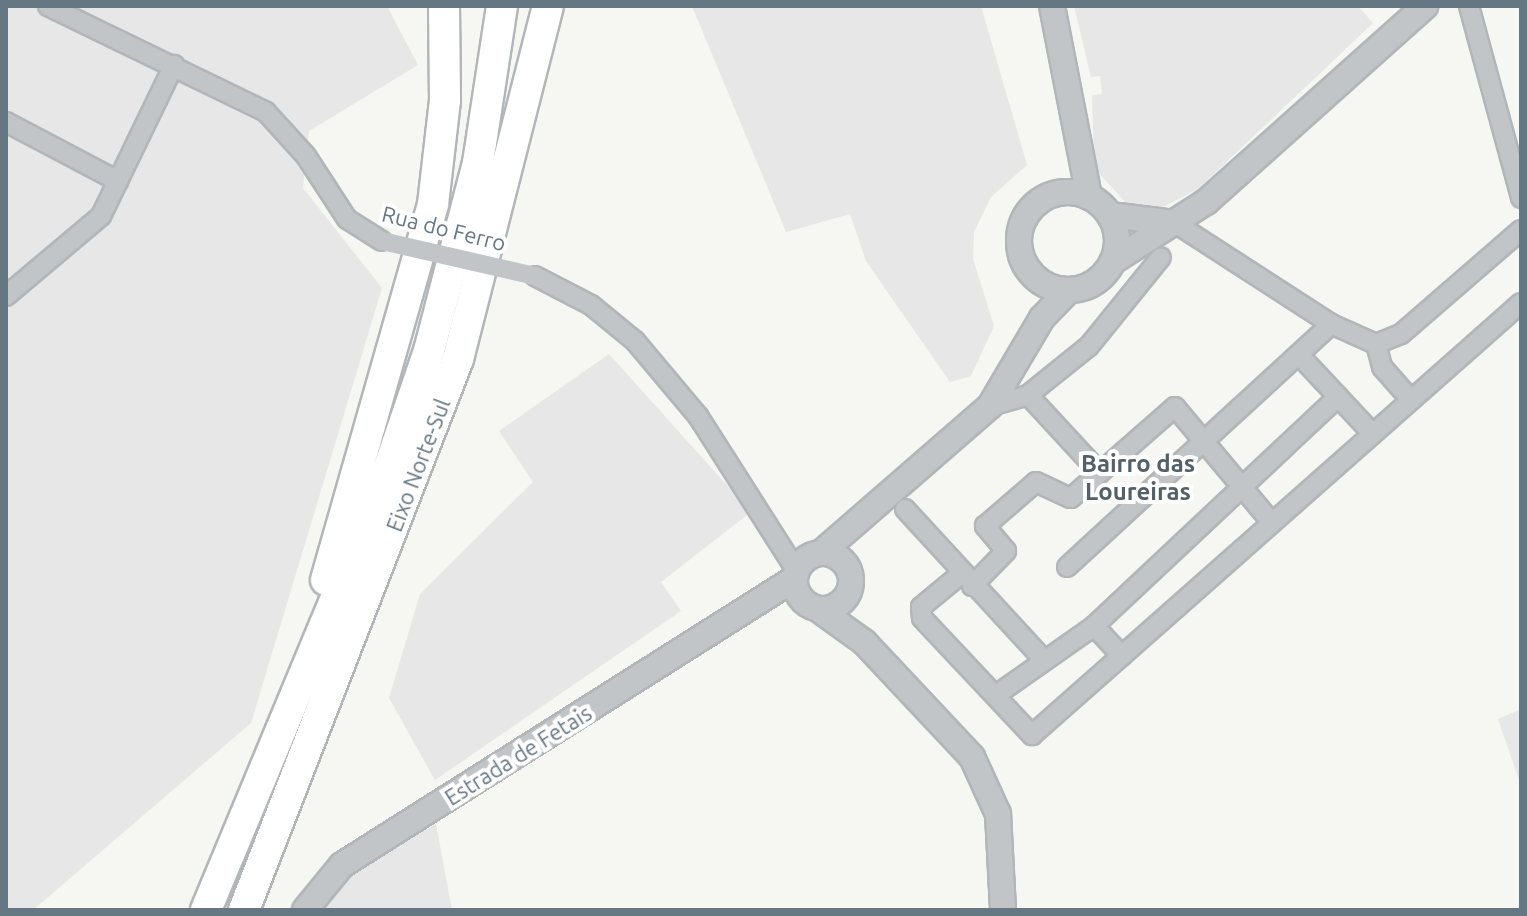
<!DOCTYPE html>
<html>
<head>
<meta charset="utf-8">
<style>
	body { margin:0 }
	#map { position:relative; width:1527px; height:916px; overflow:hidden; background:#f6f6f2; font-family:Ubuntu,sans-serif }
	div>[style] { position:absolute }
	.built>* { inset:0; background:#e6e7e6 }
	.roads { filter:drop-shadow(2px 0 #b2b6b9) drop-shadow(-2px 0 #b2b6b9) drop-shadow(0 2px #b2b6b9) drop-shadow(0 -2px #b2b6b9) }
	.minor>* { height:18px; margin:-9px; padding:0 9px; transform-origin:9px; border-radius:9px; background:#c1c5c8 }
	.tertiary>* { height:24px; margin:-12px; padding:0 12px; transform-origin:12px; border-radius:12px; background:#c1c5c8 }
	.tertiary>.ring { margin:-12px; padding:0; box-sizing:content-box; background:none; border:24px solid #c1c5c8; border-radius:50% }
	.trunk>* { height:30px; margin:-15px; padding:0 15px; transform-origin:15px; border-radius:15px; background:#fff }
	.minor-bridge>* { height:18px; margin:-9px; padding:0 9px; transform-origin:9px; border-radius:9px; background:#c1c5c8 }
	span { translate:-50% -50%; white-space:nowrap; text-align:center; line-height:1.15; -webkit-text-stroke:8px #fff; paint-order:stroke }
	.street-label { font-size:22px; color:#657783 }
	.neighbourhood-label { font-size:24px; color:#536068; font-weight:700 }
	.frame { position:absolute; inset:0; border:8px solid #657783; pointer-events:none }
</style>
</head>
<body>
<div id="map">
	<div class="built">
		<i style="clip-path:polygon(6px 6px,387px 6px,418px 65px,309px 131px,303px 188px,382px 288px,251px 723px,33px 910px,6px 910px)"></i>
		<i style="clip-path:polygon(692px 6px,981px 6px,1027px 165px,991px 197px,974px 232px,973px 259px,994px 326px,971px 376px,950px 382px,866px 261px,850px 214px,786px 232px)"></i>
		<i style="clip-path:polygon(1074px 6px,1358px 6px,1373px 23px,1198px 189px,1155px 211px,1127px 204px,1094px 168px,1092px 95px,1102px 94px,1100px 76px,1091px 77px)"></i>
		<i style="clip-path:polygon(609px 354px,751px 512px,661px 582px,681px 611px,435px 780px,389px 698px,420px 594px,533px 482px,499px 431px)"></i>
		<i style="clip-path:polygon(1521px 709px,1521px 786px,1498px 719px)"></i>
		<i style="clip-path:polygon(436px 824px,452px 910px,324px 910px,338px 879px)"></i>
	</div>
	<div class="roads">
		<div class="minor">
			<i style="left:48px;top:6px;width:242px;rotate:25.9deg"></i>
			<i style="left:266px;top:112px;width:59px;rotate:47.7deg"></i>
			<i style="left:306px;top:156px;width:75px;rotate:56.9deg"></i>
			<i style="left:347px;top:219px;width:41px;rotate:32.2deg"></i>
			<i style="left:1469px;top:6px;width:199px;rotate:74.8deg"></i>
			<i style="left:6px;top:122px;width:127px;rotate:27.8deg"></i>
			<i style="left:1175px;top:223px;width:186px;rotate:32.9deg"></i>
			<i style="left:1331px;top:324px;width:49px;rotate:24deg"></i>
			<i style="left:1376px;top:344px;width:27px;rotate:-22deg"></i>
			<i style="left:1401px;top:334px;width:159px;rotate:-40.9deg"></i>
			<i style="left:535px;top:276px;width:63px;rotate:27.4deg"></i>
			<i style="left:591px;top:305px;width:57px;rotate:39.3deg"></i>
			<i style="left:635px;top:341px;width:98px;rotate:50deg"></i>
			<i style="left:698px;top:416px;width:183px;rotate:57.5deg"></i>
			<i style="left:6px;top:296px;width:124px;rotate:-40.1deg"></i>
			<i style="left:101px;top:216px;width:168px;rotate:-64.2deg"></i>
			<i style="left:1376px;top:344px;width:24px;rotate:75deg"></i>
			<i style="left:1382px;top:367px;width:44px;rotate:48.7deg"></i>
			<i style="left:1299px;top:355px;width:108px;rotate:46.9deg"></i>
			<i style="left:1028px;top:395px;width:106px;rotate:47.3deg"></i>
			<i style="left:990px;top:406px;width:40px;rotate:-16deg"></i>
			<i style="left:1028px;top:395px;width:78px;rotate:-38.8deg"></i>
			<i style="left:1089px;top:346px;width:114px;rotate:-51deg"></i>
			<i style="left:905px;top:509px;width:202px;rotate:47.4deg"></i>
			<i style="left:1067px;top:567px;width:359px;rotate:-42.6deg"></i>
			<i style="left:961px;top:574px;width:52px;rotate:140.5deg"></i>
			<i style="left:921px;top:607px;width:11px;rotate:85deg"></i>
			<i style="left:922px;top:618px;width:161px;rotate:46.8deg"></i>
			<i style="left:1032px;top:735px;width:652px;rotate:-41.46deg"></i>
			<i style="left:972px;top:586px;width:49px;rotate:-45.8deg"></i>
			<i style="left:1006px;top:551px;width:33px;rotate:-130deg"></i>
			<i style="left:985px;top:526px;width:67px;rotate:-40.8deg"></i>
			<i style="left:1036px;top:482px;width:38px;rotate:25deg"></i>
			<i style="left:1071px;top:498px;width:138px;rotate:-41.2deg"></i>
			<i style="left:1175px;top:407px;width:151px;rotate:50.1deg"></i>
			<i style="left:1094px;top:626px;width:41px;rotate:47deg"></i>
			<i style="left:996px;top:695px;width:120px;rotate:-35.1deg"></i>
			<i style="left:1094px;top:626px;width:335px;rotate:-43.2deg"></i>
		</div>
		<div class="tertiary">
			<i style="left:1052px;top:6px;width:195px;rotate:79deg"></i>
			<i class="ring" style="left:1019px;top:192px;width:74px;height:74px"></i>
			<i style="left:1110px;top:215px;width:65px;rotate:7deg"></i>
			<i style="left:1112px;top:262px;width:112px;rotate:-32.6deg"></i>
			<i style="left:1206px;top:202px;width:294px;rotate:-41.8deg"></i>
			<i style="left:822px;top:552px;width:223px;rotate:-41deg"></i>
			<i style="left:990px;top:406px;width:102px;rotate:-59.4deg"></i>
			<i style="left:1042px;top:318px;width:39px;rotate:-46deg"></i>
			<i class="ring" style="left:795px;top:553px;width:32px;height:32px"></i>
			<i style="left:818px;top:609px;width:57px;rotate:35.7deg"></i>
			<i style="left:864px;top:642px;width:158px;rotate:46.8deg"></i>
			<i style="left:972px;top:757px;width:63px;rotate:65.5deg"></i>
			<i style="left:998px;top:814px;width:96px;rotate:87deg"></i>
			<i style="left:305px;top:910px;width:58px;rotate:-50.6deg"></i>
			<i style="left:342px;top:865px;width:535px;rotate:-32.32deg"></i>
		</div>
		<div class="trunk">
			<i style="left:326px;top:580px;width:391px;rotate:-74.1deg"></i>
			<i style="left:433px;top:204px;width:104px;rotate:-83.4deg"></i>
			<i style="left:445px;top:101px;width:95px;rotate:-90.6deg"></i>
			<i style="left:206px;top:910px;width:457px;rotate:-67.4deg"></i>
			<i style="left:382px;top:488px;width:145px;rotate:-71.1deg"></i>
			<i style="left:429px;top:351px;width:194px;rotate:-75.4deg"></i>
			<i style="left:478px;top:163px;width:159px;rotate:-81.3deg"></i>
			<i style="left:244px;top:910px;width:591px;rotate:-68.77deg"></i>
			<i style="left:458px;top:359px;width:364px;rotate:-75.7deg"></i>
		</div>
	</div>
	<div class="minor-bridge">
		<i style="left:382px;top:241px;width:157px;rotate:12.9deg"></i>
	</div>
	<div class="street-label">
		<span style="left:444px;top:228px;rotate:14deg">Rua do Ferro</span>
		<span style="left:418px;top:465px;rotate:-69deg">Eixo Norte-Sul</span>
		<span style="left:518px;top:755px;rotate:-32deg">Estrada de Fetais</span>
	</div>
	<div class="neighbourhood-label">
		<span style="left:1138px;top:478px">Bairro das<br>Loureiras</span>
	</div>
	<div class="frame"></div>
</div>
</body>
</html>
